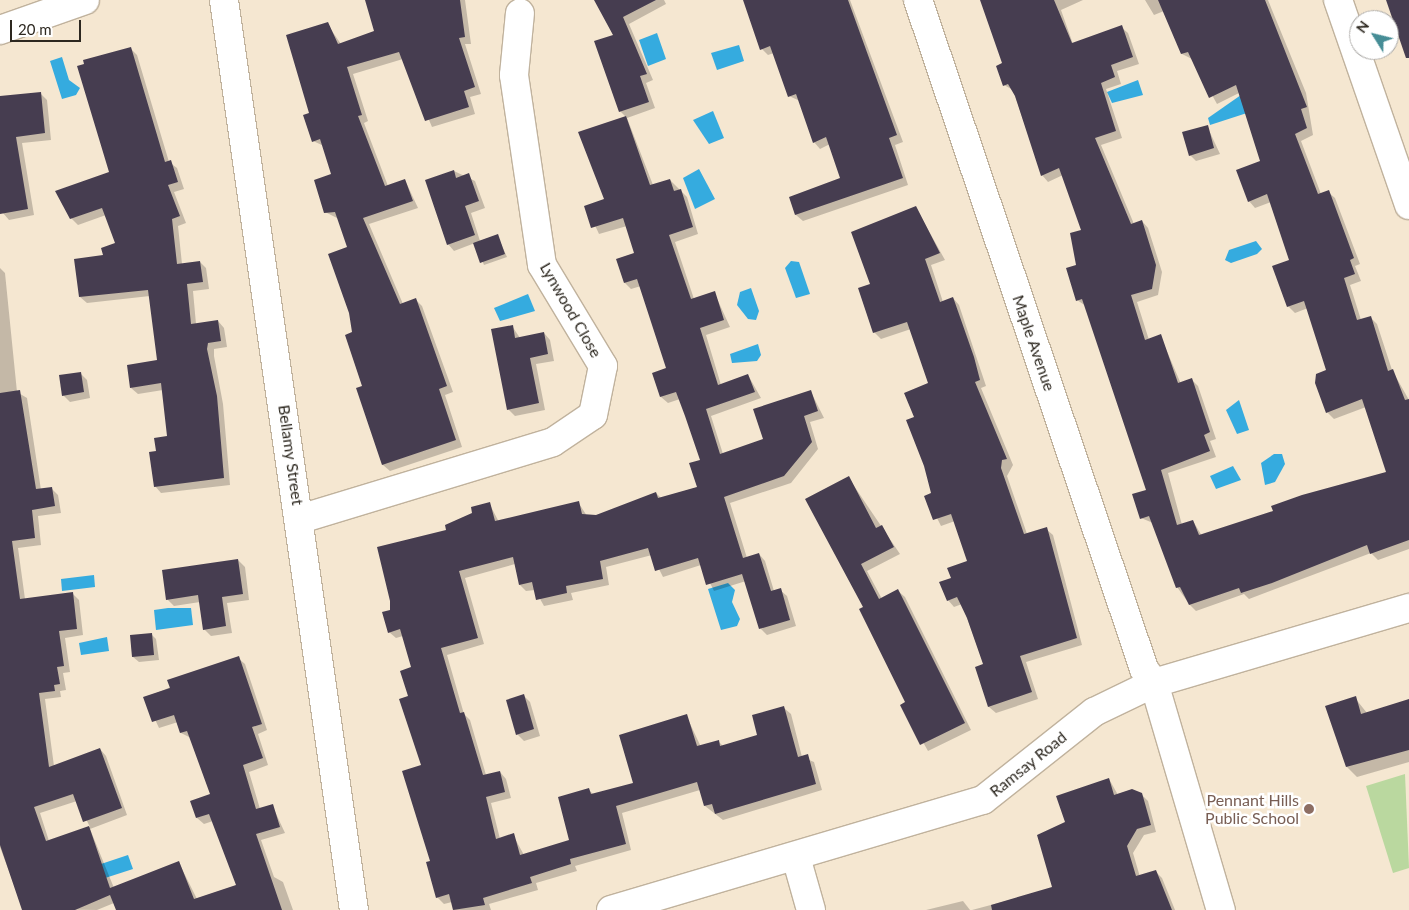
<!DOCTYPE html>
<html>
<head>
<meta charset="utf-8">
<style>
	body { margin:0 }
	#map { position:relative; width:1409px; height:910px; overflow:hidden; background:#f5e7d1; font-family:Lato,sans-serif }
	div>[style] { position:absolute }
	.green>* { inset:0; background:#bad89f }
	.water>* { inset:0; background:#35abdf }
	.shadow>* { inset:0; background:#0003 }
	.building>* { inset:0; background:#463d50 }
	.roads { filter:drop-shadow(1px 0 #c0b29d) drop-shadow(-1px 0 #c0b29d) drop-shadow(0 1px #c0b29d) drop-shadow(0 -1px #c0b29d) }
	.minor>* { height:28px; margin:-14px; padding:0 14px; transform-origin:14px; border-radius:14px; background:#fff }
	.tertiary>* { height:28px; margin:-14px; padding:0 14px; transform-origin:14px; border-radius:14px; background:#fff }
	.dots>* { width:14px; height:14px; translate:-50% -50%; box-sizing:border-box; border:2px solid #fff; border-radius:50% }
	span { translate:-50% -50%; white-space:nowrap; text-align:center; line-height:1.15; -webkit-text-stroke:5px #fff; paint-order:stroke }
	.street-label { font-size:16px; color:#2d2820 }
	.education-label { font-size:16px; color:#785e54 }
	.right { translate:-100% -50%; text-align:right }
	.north { position:absolute; left:1349px; top:10px; width:50px; height:50px; box-sizing:border-box; background:#fff; border:1px solid #aba9a6; border-radius:50%; rotate:306deg; font-size:14px; font-weight:700; line-height:20px; text-align:center; color:#2d2820 }
	.north::after { content:''; display:block; margin:auto; width:18px; height:22px; background:#468d96; clip-path:polygon(50% 0,100% 100%,50% 72%,0 100%) }
	.scale { position:absolute; left:10px; top:20px; width:71px; height:22px; box-sizing:border-box; border:2px solid #2d2820; border-top:0; padding-left:6px; font-size:15px; line-height:18px; white-space:nowrap; color:#2d2820; -webkit-text-stroke:4px #fff; paint-order:stroke }
</style>
</head>
<body>
<div id="map">
	<div class="green">
		<i style="clip-path:polygon(1405px 774px,1409px 868px,1393px 873px,1366px 786px)"></i>
	</div>
	<div class="water">
		<i style="clip-path:polygon(657px 33px,666px 59px,648px 66px,639px 40px)"></i>
		<i style="clip-path:polygon(739px 45px,744px 61px,717px 70px,711px 53px)"></i>
		<i style="clip-path:polygon(62px 57px,69px 80px,80px 88px,76px 95px,62px 99px,50px 61px)"></i>
		<i style="clip-path:polygon(1138px 80px,1143px 95px,1112px 103px,1107px 92px)"></i>
		<i style="clip-path:polygon(1241px 95px,1247px 113px,1210px 125px,1208px 118px)"></i>
		<i style="clip-path:polygon(713px 111px,724px 138px,709px 144px,693px 120px)"></i>
		<i style="clip-path:polygon(699px 169px,715px 199px,695px 209px,683px 178px)"></i>
		<i style="clip-path:polygon(1256px 241px,1262px 249px,1257px 254px,1231px 263px,1225px 260px,1229px 250px)"></i>
		<i style="clip-path:polygon(791px 261px,799px 262px,810px 294px,796px 298px,785px 268px)"></i>
		<i style="clip-path:polygon(751px 288px,759px 311px,756px 320px,748px 319px,737px 305px,740px 292px)"></i>
		<i style="clip-path:polygon(528px 294px,535px 311px,500px 321px,494px 308px)"></i>
		<i style="clip-path:polygon(758px 344px,761px 355px,757px 361px,732px 363px,730px 354px)"></i>
		<i style="clip-path:polygon(1239px 400px,1249px 430px,1237px 434px,1226px 410px)"></i>
		<i style="clip-path:polygon(1274px 454px,1282px 454px,1285px 464px,1275px 482px,1265px 485px,1261px 463px)"></i>
		<i style="clip-path:polygon(1233px 466px,1241px 480px,1216px 489px,1210px 476px)"></i>
		<i style="clip-path:polygon(94px 575px,95px 587px,62px 591px,61px 579px)"></i>
		<i style="clip-path:polygon(728px 583px,735px 590px,732px 602px,740px 619px,737px 626px,721px 630px,708px 589px)"></i>
		<i style="clip-path:polygon(168px 608px,191px 608px,193px 625px,156px 630px,154px 610px)"></i>
		<i style="clip-path:polygon(107px 637px,109px 651px,81px 655px,79px 643px)"></i>
		<i style="clip-path:polygon(128px 855px,133px 869px,102px 879px,98px 865px)"></i>
	</div>
	<div class="shadow">
		<i style="clip-path:polygon(367px 0,465px 0,471px 44px,465px 44px,481px 94px,470px 97px,475px 114px,432px 127px,403px 59px,353px 74px,368px 121px,364px 123px,388px 186px,405px 180px,418px 208px,369px 224px,403px 304px,416px 300px,422px 306px,453px 392px,445px 395px,462px 447px,390px 471px,383px 465px,353px 333px,349px 248px,339px 219px,325px 212px,332px 175px,324px 146px,313px 141px,310px 113px,327px 24px,341px 44px,376px 31px)"></i>
		<i style="clip-path:polygon(595px 0,664px 0,666px 4px,629px 24px,653px 80px,646px 83px,655px 108px,627px 118px,653px 185px,670px 180px,687px 197px,698px 234px,675px 242px,694px 299px,714px 292px,730px 327px,706px 335px,721px 385px,748px 375px,761px 398px,711px 416px,723px 454px,764px 440px,811px 392px,824px 418px,810px 422px,818px 449px,791px 483px,730px 503px,747px 558px,759px 554px,765px 561px,774px 591px,780px 590px,787px 596px,796px 626px,767px 635px,760px 628px,746px 581px,714px 591px,701px 565px,663px 577px,652px 555px,606px 567px,609px 585px,571px 593px,573px 600px,544px 606px,535px 590px,526px 591px,520px 585px,515px 564px,465px 578px,484px 644px,447px 655px,464px 714px,470px 720px,486px 775px,500px 772px,506px 779px,511px 798px,491px 803px,500px 839px,513px 835px,524px 855px,571px 841px,589px 790px,594px 795px,634px 784px,686px 715px,701px 747px,718px 741px,723px 746px,759px 735px,784px 708px,791px 714px,802px 757px,814px 762px,822px 790px,723px 820px,705px 806px,700px 790px,622px 813px,631px 850px,575px 866px,577px 871px,536px 883px,538px 890px,489px 904px,491px 910px,454px 910px,452px 902px,444px 904px,437px 897px,423px 766px,409px 697px,412px 668px,403px 636px,396px 638px,389px 632px,391px 611px,448px 531px,489px 503px,499px 522px,578px 502px,587px 516px,596px 516px,656px 493px,661px 498px,698px 487px,701px 460px,680px 399px,668px 403px,661px 397px,668px 369px,641px 286px,631px 289px,625px 283px,635px 254px,627px 226px,599px 234px,586px 206px,606px 200px,626px 117px,620px 111px,614px 36px)"></i>
		<i style="clip-path:polygon(744px 0,850px 0,903px 142px,895px 145px,908px 185px,803px 221px,796px 215px,791px 198px,842px 179px,830px 144px,820px 149px,814px 142px,800px 101px,789px 96px,774px 53px,768px 55px,762px 49px)"></i>
		<i style="clip-path:polygon(981px 0,1083px 0,1061px 10px,1073px 44px,1121px 27px,1128px 33px,1139px 64px,1117px 71px,1121px 84px,1106px 89px,1122px 138px,1101px 145px,1134px 224px,1142px 221px,1148px 228px,1162px 272px,1158px 295px,1137px 302px,1149px 340px,1160px 335px,1181px 384px,1192px 380px,1198px 386px,1216px 439px,1210px 441px,1216px 457px,1168px 473px,1182px 525px,1193px 521px,1202px 536px,1387px 473px,1366px 407px,1334px 419px,1327px 412px,1328px 371px,1308px 308px,1295px 313px,1288px 306px,1291px 260px,1271px 202px,1255px 208px,1249px 201px,1261px 162px,1239px 93px,1217px 104px,1192px 59px,1182px 54px,1164px 11px,1154px 15px,1145px 0,1268px 0,1306px 93px,1313px 135px,1301px 141px,1321px 194px,1328px 192px,1335px 198px,1360px 264px,1355px 266px,1361px 281px,1350px 285px,1361px 320px,1370px 317px,1377px 324px,1392px 370px,1409px 400px,1409px 549px,1378px 560px,1371px 553px,1249px 599px,1244px 594px,1196px 611px,1190px 605px,1177px 587px,1153px 523px,1141px 518px,1148px 490px,1086px 306px,1077px 300px,1082px 231px,1063px 175px,1048px 182px,1042px 175px,1013px 90px,1004px 85px,1004px 64px)"></i>
		<i style="clip-path:polygon(130px 48px,137px 55px,169px 162px,177px 168px,184px 189px,174px 192px,186px 223px,178px 226px,182px 264px,200px 262px,206px 268px,209px 289px,193px 291px,196px 324px,218px 321px,224px 328px,227px 347px,214px 349px,214px 356px,223px 404px,230px 485px,161px 493px,155px 486px,157px 452px,169px 437px,163px 390px,138px 394px,131px 388px,158px 361px,150px 296px,87px 303px,80px 297px,116px 244px,106px 215px,78px 225px,71px 218px,110px 173px)"></i>
		<i style="clip-path:polygon(40px 93px,47px 100px,51px 140px,22px 143px,34px 215px,9px 220px,3px 213px,0 97px)"></i>
		<i style="clip-path:polygon(1207px 126px,1220px 154px,1196px 161px,1190px 155px)"></i>
		<i style="clip-path:polygon(454px 171px,475px 181px,485px 208px,471px 213px,480px 241px,497px 235px,507px 257px,484px 265px,475px 243px,454px 251px,448px 244px)"></i>
		<i style="clip-path:polygon(916px 208px,945px 260px,931px 265px,943px 302px,953px 298px,959px 305px,986px 386px,981px 388px,1013px 465px,1007px 476px,1027px 534px,1046px 529px,1053px 535px,1082px 645px,1026px 662px,1038px 699px,996px 713px,989px 707px,984px 665px,962px 604px,954px 607px,948px 600px,952px 579px,969px 562px,955px 521px,941px 526px,926px 496px,932px 494px,916px 417px,930px 384px,911px 329px,881px 339px,874px 332px,872px 284px)"></i>
		<i style="clip-path:polygon(evenodd,0 268px,5px 273px,17px 392px,27px 398px,41px 490px,51px 488px,58px 495px,61px 513px,38px 516px,41px 545px,18px 548px,25px 599px,72px 593px,79px 600px,83px 635px,65px 638px,70px 672px,63px 673px,66px 690px,60px 691px,61px 697px,45px 699px,54px 766px,100px 749px,106px 756px,127px 815px,90px 829px,114px 888px,179px 863px,197px 899px,237px 886px,213px 821px,204px 824px,197px 818px,211px 795px,191px 738px,181px 733px,178px 722px,159px 728px,145px 698px,238px 658px,245px 664px,267px 730px,258px 734px,268px 765px,249px 772px,260px 809px,272px 805px,285px 833px,261px 840px,274px 877px,283px 882px,293px 910px,117px 910px,114px 903px,97px 910px,23px 909px,0 847px,0 268px,77px 801px,90px 827px,49px 841px,40px 813px,77px 801px)"></i>
		<i style="clip-path:polygon(512px 326px,520px 338px,544px 333px,550px 340px,554px 361px,536px 364px,545px 410px,515px 416px,508px 409px)"></i>
		<i style="clip-path:polygon(80px 373px,87px 380px,90px 398px,70px 402px,63px 395px)"></i>
		<i style="clip-path:polygon(848px 477px,900px 554px,867px 571px,882px 599px,898px 591px,905px 597px,971px 730px,928px 751px,902px 705px,907px 703px,865px 608px)"></i>
		<i style="clip-path:polygon(238px 560px,245px 567px,249px 600px,227px 603px,232px 633px,211px 636px,204px 629px,200px 602px,174px 606px,167px 599px)"></i>
		<i style="clip-path:polygon(151px 634px,156px 639px,159px 660px,139px 662px,133px 657px,131px 636px)"></i>
		<i style="clip-path:polygon(524px 696px,530px 702px,540px 736px,524px 741px,517px 734px)"></i>
		<i style="clip-path:polygon(1355px 698px,1367px 713px,1409px 700px,1409px 762px,1357px 777px,1347px 767px,1326px 707px)"></i>
		<i style="clip-path:polygon(1109px 779px,1118px 795px,1141px 794px,1148px 801px,1156px 832px,1144px 835px,1133px 853px,1140px 877px,1156px 872px,1162px 878px,1175px 910px,972px 910px,1054px 888px,1067px 823px)"></i>
		<i style="clip-path:polygon(963px 901px,970px 910px,926px 910px)"></i>
	</div>
	<div class="building">
		<i style="clip-path:polygon(365px 0,460px 0,465px 37px,459px 38px,475px 87px,464px 91px,469px 107px,425px 121px,399px 52px,347px 67px,362px 115px,358px 116px,385px 186px,405px 179px,413px 201px,363px 218px,400px 304px,416px 298px,447px 386px,439px 389px,456px 440px,382px 465px,356px 388px,362px 386px,345px 335px,352px 332px,349px 313px,328px 254px,347px 247px,335px 212px,324px 213px,314px 180px,331px 174px,320px 139px,312px 142px,303px 115px,309px 113px,286px 35px,328px 22px,338px 44px,374px 31px)"></i>
		<i style="clip-path:polygon(594px 0,656px 0,623px 17px,647px 74px,640px 76px,649px 102px,619px 112px,594px 41px,613px 35px)"></i>
		<i style="clip-path:polygon(743px 0,848px 0,897px 135px,889px 138px,903px 178px,795px 215px,789px 197px,840px 178px,826px 137px,813px 143px,796px 94px,788px 97px,770px 46px,760px 50px)"></i>
		<i style="clip-path:polygon(980px 0,1054px 0,1072px 43px,1122px 25px,1133px 57px,1111px 65px,1115px 77px,1101px 83px,1116px 131px,1095px 138px,1131px 224px,1142px 220px,1156px 265px,1152px 289px,1131px 295px,1145px 340px,1161px 334px,1178px 383px,1192px 378px,1210px 432px,1204px 435px,1210px 451px,1161px 470px,1177px 525px,1193px 520px,1199px 535px,1273px 511px,1271px 506px,1302px 495px,1386px 472px,1362px 399px,1326px 413px,1315px 383px,1316px 374px,1326px 370px,1304px 301px,1287px 307px,1272px 266px,1289px 260px,1267px 194px,1248px 202px,1236px 170px,1260px 161px,1236px 85px,1209px 98px,1188px 52px,1181px 54px,1158px 0,1265px 0,1307px 107px,1301px 109px,1307px 128px,1295px 134px,1318px 194px,1329px 190px,1354px 258px,1350px 260px,1355px 274px,1344px 278px,1357px 320px,1371px 316px,1388px 371px,1393px 369px,1405px 400px,1409px 399px,1409px 540px,1370px 554px,1367px 545px,1272px 583px,1241px 593px,1239px 588px,1189px 605px,1180px 587px,1176px 588px,1149px 516px,1140px 519px,1132px 494px,1146px 490px,1082px 299px,1076px 301px,1066px 268px,1076px 265px,1070px 233px,1081px 230px,1059px 168px,1041px 176px,1015px 96px,1008px 84px,1003px 86px,996px 66px,1002px 63px)"></i>
		<i style="clip-path:polygon(1386px 0,1409px 0,1409px 58px,1406px 58px)"></i>
		<i style="clip-path:polygon(131px 47px,165px 162px,171px 160px,178px 182px,168px 185px,180px 216px,172px 219px,177px 264px,200px 261px,203px 282px,187px 284px,191px 324px,218px 320px,221px 341px,208px 343px,207px 349px,217px 396px,224px 478px,154px 487px,149px 452px,156px 451px,154px 438px,167px 436px,161px 383px,130px 388px,127px 365px,157px 360px,148px 290px,79px 297px,74px 259px,103px 255px,101px 248px,115px 243px,102px 208px,70px 219px,55px 191px,109px 172px,77px 66px,84px 64px,83px 60px)"></i>
		<i style="clip-path:polygon(41px 92px,45px 133px,16px 137px,28px 209px,0 214px,0 96px)"></i>
		<i style="clip-path:polygon(626px 116px,650px 185px,670px 179px,674px 191px,681px 189px,693px 227px,669px 235px,691px 299px,715px 291px,724px 320px,700px 328px,718px 385px,748px 374px,755px 392px,706px 409px,720px 454px,763px 439px,753px 409px,811px 390px,818px 411px,804px 416px,812px 442px,784px 476px,724px 497px,743px 558px,759px 553px,771px 591px,781px 588px,790px 620px,759px 629px,742px 574px,706px 585px,698px 558px,655px 571px,648px 548px,600px 561px,603px 579px,566px 586px,567px 593px,536px 600px,532px 582px,519px 585px,513px 557px,459px 571px,478px 638px,441px 648px,460px 713px,464px 712px,483px 775px,500px 771px,505px 792px,486px 797px,496px 839px,514px 833px,520px 855px,569px 840px,558px 797px,589px 788px,591px 794px,633px 783px,619px 735px,687px 714px,697px 746px,719px 740px,720px 746px,757px 735px,752px 715px,784px 706px,798px 757px,808px 754px,816px 784px,715px 814px,712px 804px,704px 806px,697px 782px,616px 806px,626px 844px,570px 859px,571px 864px,530px 877px,532px 883px,483px 898px,485px 905px,453px 910px,449px 894px,436px 898px,426px 862px,430px 861px,402px 771px,421px 765px,399px 699px,408px 696px,400px 671px,411px 667px,400px 629px,388px 633px,382px 612px,390px 610px,390px 601px,377px 547px,446px 530px,445px 525px,472px 513px,471px 507px,490px 502px,495px 521px,579px 501px,582px 514px,596px 515px,656px 492px,658px 498px,697px 487px,689px 463px,700px 460px,685px 416px,676px 392px,660px 397px,652px 373px,666px 368px,637px 279px,624px 283px,616px 259px,634px 253px,623px 218px,591px 228px,584px 206px,604px 199px,578px 132px)"></i>
		<i style="clip-path:polygon(1208px 125px,1214px 148px,1189px 156px,1182px 132px)"></i>
		<i style="clip-path:polygon(454px 170px,456px 178px,469px 173px,479px 201px,465px 206px,475px 235px,447px 245px,425px 180px)"></i>
		<i style="clip-path:polygon(916px 206px,940px 253px,925px 259px,940px 302px,953px 297px,974px 357px,980px 380px,975px 382px,1007px 459px,1002px 460px,1001px 468px,1024px 534px,1047px 527px,1077px 638px,1020px 656px,1032px 692px,988px 707px,975px 667px,983px 664px,967px 618px,957px 597px,947px 601px,939px 582px,951px 578px,947px 568px,967px 561px,951px 514px,933px 520px,924px 496px,931px 493px,924px 466px,906px 420px,914px 417px,904px 393px,928px 383px,907px 322px,873px 333px,858px 288px,870px 284px,851px 232px)"></i>
		<i style="clip-path:polygon(498px 234px,505px 254px,480px 263px,473px 243px)"></i>
		<i style="clip-path:polygon(513px 325px,515px 338px,544px 332px,548px 354px,530px 358px,539px 403px,507px 410px,491px 329px)"></i>
		<i style="clip-path:polygon(81px 372px,84px 392px,62px 396px,59px 375px)"></i>
		<i style="clip-path:polygon(20px 390px,36px 489px,52px 487px,55px 506px,32px 510px,35px 538px,12px 541px,20px 599px,73px 592px,77px 629px,59px 631px,64px 666px,57px 667px,60px 684px,54px 685px,55px 691px,39px 693px,49px 767px,100px 748px,122px 808px,83px 822px,73px 794px,34px 807px,46px 841px,89px 826px,110px 888px,179px 861px,194px 899px,236px 885px,209px 814px,196px 818px,190px 801px,210px 794px,187px 731px,180px 733px,174px 715px,152px 722px,143px 697px,170px 688px,167px 680px,239px 656px,262px 724px,252px 727px,263px 758px,243px 765px,256px 809px,273px 804px,280px 827px,256px 834px,282px 910px,116px 910px,110px 895px,75px 910px,22px 910px,0 845px,0 393px)"></i>
		<i style="clip-path:polygon(849px 476px,876px 528px,882px 525px,894px 547px,861px 564px,879px 599px,898px 589px,965px 723px,920px 745px,900px 705px,905px 702px,859px 609px,863px 607px,805px 499px)"></i>
		<i style="clip-path:polygon(238px 559px,243px 594px,222px 597px,226px 626px,203px 630px,198px 595px,166px 600px,162px 570px)"></i>
		<i style="clip-path:polygon(152px 633px,154px 655px,132px 657px,130px 635px)"></i>
		<i style="clip-path:polygon(524px 694px,534px 729px,516px 735px,506px 700px)"></i>
		<i style="clip-path:polygon(1356px 696px,1361px 714px,1409px 699px,1409px 750px,1346px 767px,1325px 706px)"></i>
		<i style="clip-path:polygon(1109px 778px,1114px 795px,1132px 789px,1142px 793px,1151px 825px,1137px 829px,1127px 846px,1136px 876px,1156px 870px,1172px 910px,992px 910px,991px 905px,1052px 887px,1037px 835px,1065px 822px,1056px 796px)"></i>
	</div>
	<div class="roads">
		<div class="minor">
			<i style="left:918px;top:0;width:706px;rotate:71.33deg"></i>
			<i style="left:1144px;top:669px;width:17px;rotate:54deg"></i>
			<i style="left:1154px;top:683px;width:237px;rotate:73.6deg"></i>
			<i style="left:1338px;top:0;width:217px;rotate:70.9deg"></i>
			<i style="left:0;top:30px;width:90px;rotate:-19.4deg"></i>
			<i style="left:300px;top:519px;width:264px;rotate:-16.9deg"></i>
			<i style="left:553px;top:442px;width:48px;rotate:-34deg"></i>
			<i style="left:593px;top:415px;width:50px;rotate:-78.5deg"></i>
			<i style="left:603px;top:366px;width:118px;rotate:-121.1deg"></i>
			<i style="left:542px;top:265px;width:192px;rotate:-98.4deg"></i>
			<i style="left:514px;top:75px;width:62px;rotate:-84.5deg"></i>
			<i style="left:796px;top:857px;width:55px;rotate:74.2deg"></i>
			<i style="left:611px;top:910px;width:388px;rotate:-16.5deg"></i>
			<i style="left:983px;top:800px;width:142px;rotate:-38.4deg"></i>
			<i style="left:1094px;top:712px;width:67px;rotate:-25.8deg"></i>
			<i style="left:1154px;top:683px;width:266px;rotate:-16.4deg"></i>
		</div>
		<div class="tertiary">
			<i style="left:224px;top:0;width:919px;rotate:81.87deg"></i>
		</div>
	</div>
	<div class="dots">
		<i style="left:1309px;top:809px;background:#8d6e63"></i>
	</div>
	<div class="street-label">
		<span style="left:571px;top:310px;rotate:60deg">Lynwood Close</span>
		<span style="left:1034px;top:343px;rotate:71deg">Maple Avenue</span>
		<span style="left:291px;top:455px;rotate:82deg">Bellamy Street</span>
		<span style="left:1028px;top:764px;rotate:-39deg">Ramsay Road</span>
	</div>
	<div class="education-label">
		<span class="right" style="left:1299px;top:809px">Pennant Hills<br>Public School</span>
	</div>
	<div class="north">N</div>
	<div class="scale">20 m</div>
</div>
</body>
</html>
